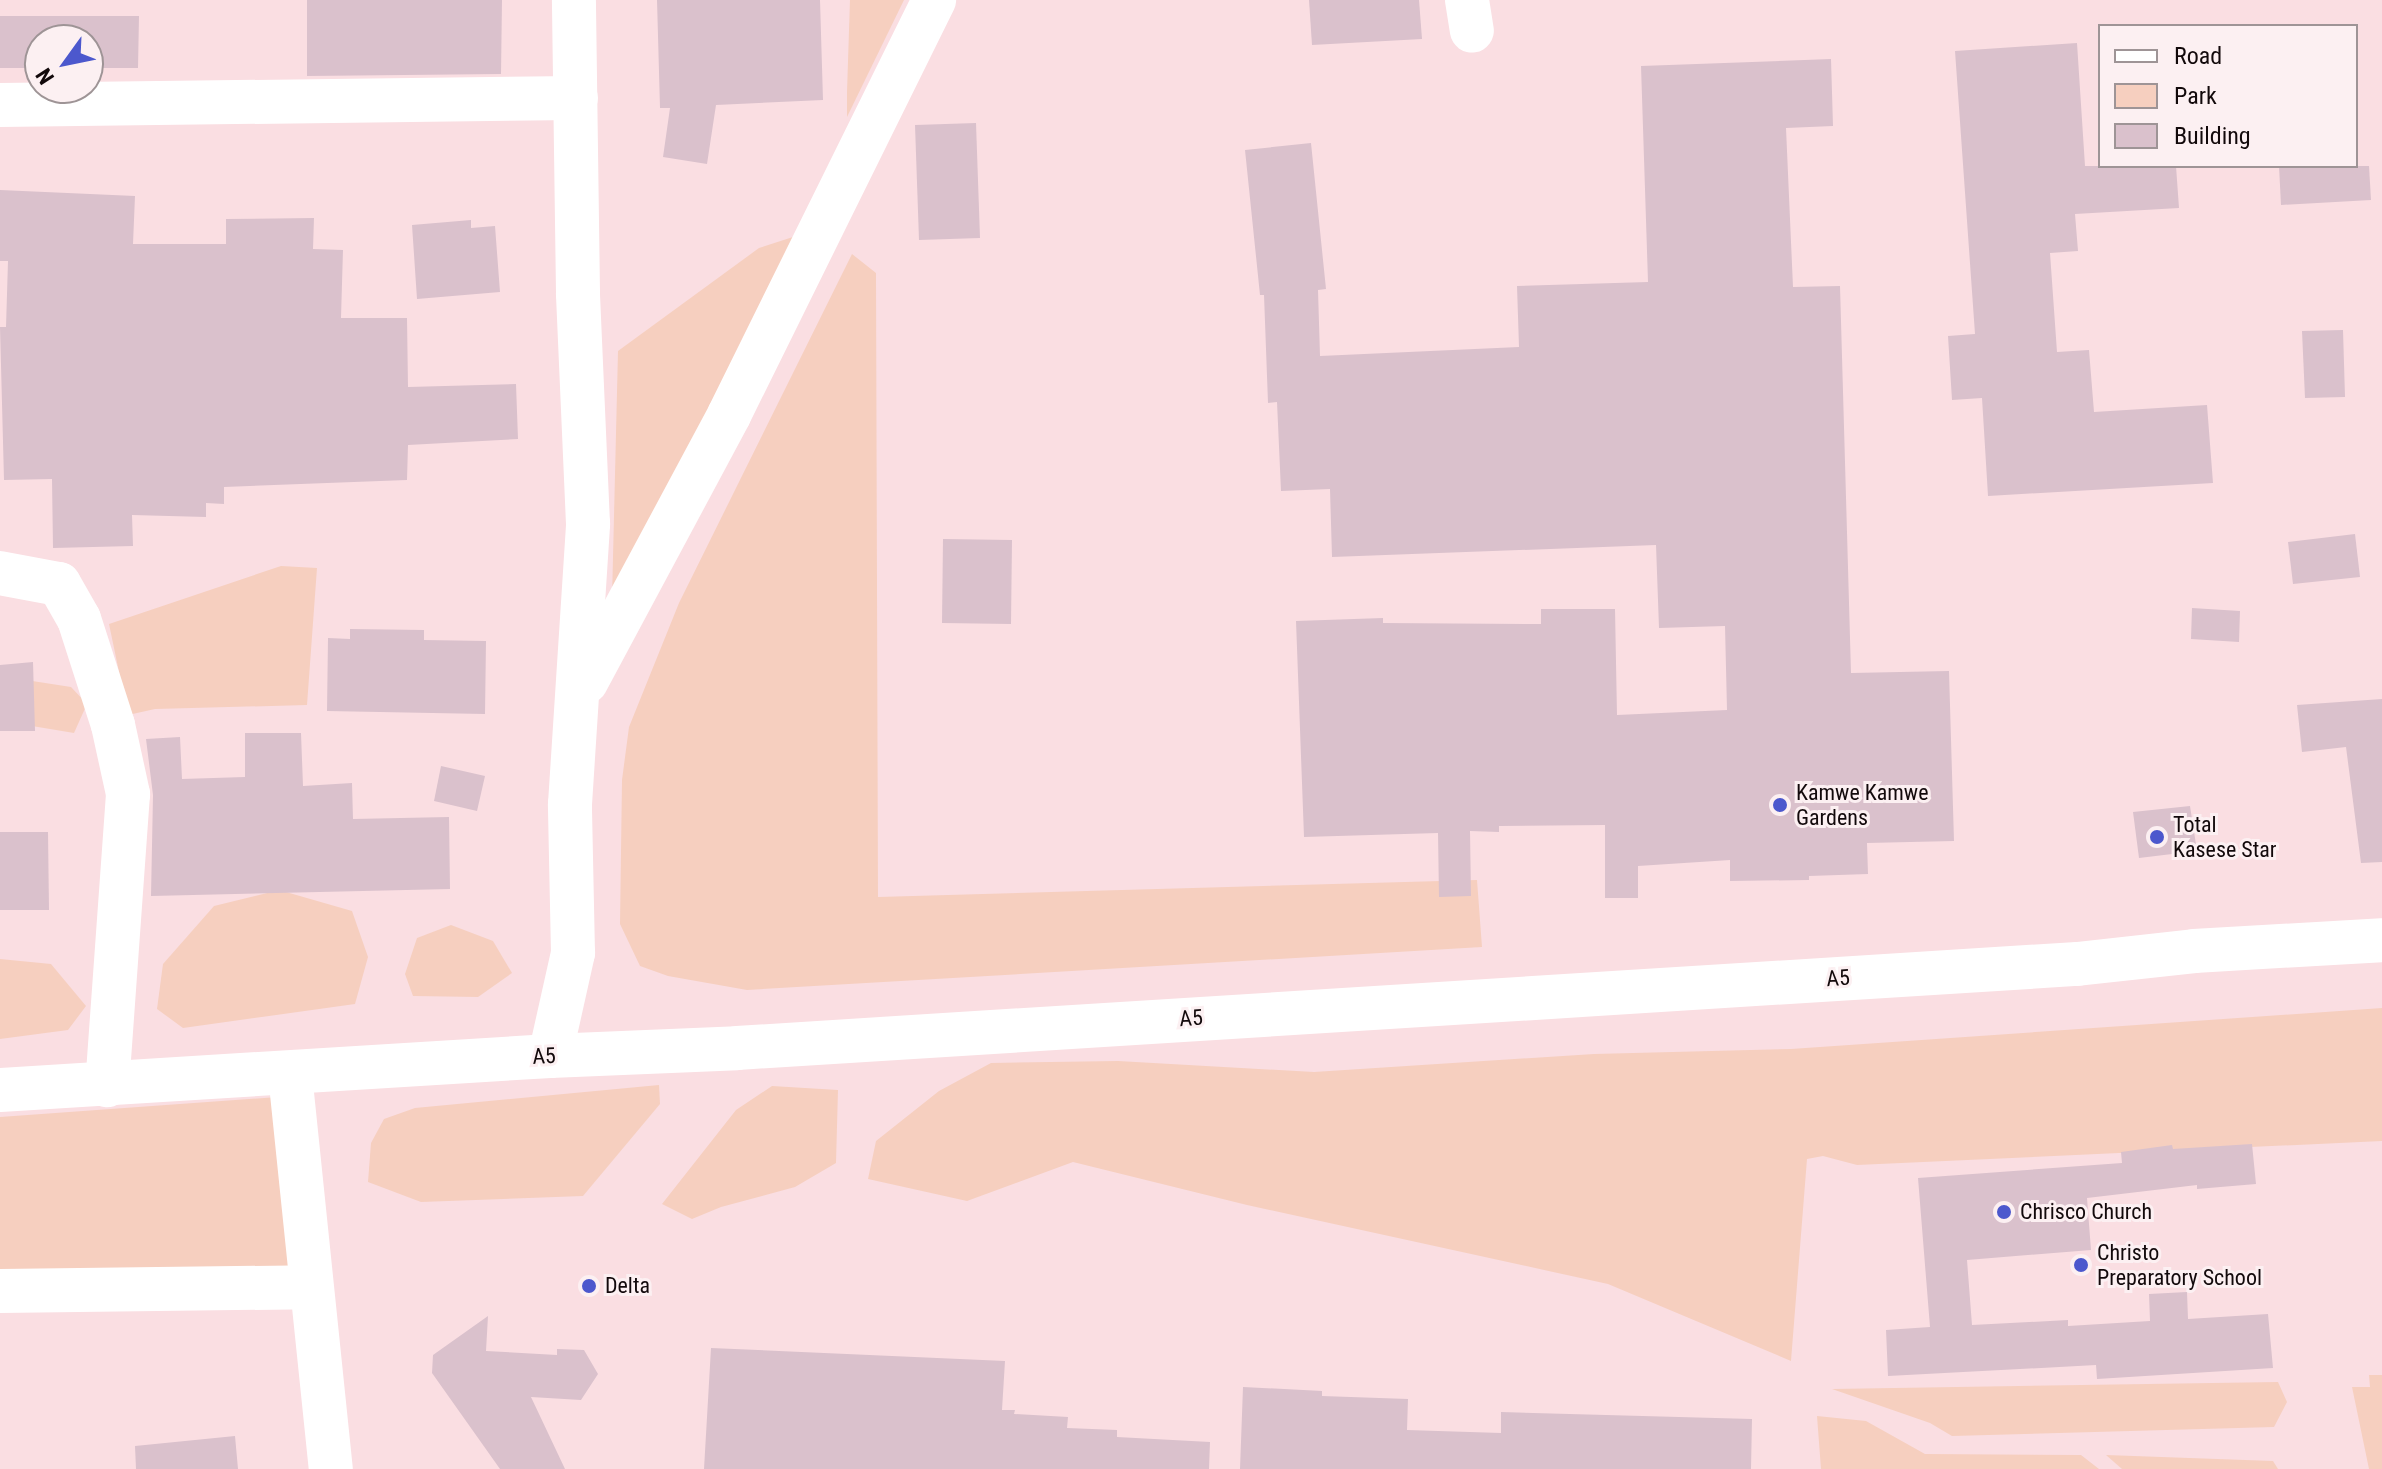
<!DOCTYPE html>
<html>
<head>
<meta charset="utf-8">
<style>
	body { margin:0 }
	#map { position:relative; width:2382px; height:1469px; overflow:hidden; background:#fadee2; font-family:"Roboto Condensed",sans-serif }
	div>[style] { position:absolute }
	.green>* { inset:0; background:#f6cfbf }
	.building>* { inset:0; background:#dac1cc }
	.minor>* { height:44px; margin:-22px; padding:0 22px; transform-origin:22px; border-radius:22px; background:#fff }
	.highway>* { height:44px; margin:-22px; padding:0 22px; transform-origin:22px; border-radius:22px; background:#fff }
	.dots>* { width:22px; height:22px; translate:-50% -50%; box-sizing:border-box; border:4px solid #fcf0f2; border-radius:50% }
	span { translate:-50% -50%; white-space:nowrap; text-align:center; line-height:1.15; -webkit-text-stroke:6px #fcf0f2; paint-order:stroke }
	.poi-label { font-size:22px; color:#12090b }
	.left { translate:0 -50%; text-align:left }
	.street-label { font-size:22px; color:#12090b }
	.legend { position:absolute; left:2098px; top:24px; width:260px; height:144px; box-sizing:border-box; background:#fcf0f2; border:2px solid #9e9496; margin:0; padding:10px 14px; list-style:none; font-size:24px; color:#12090b }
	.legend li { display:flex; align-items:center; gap:16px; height:40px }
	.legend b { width:40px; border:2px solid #9e9496 }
	.north { position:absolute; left:24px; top:24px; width:80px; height:80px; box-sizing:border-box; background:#fcf0f2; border:2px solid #9e9496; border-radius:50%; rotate:237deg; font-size:22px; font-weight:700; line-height:32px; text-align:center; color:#12090b }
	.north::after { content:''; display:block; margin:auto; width:28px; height:36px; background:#4c58cd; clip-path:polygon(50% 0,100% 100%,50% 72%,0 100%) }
</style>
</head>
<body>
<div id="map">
	<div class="green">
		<i style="clip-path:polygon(850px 0,904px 0,847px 117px,847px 92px)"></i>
		<i style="clip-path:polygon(796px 236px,611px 640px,618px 351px,759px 248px)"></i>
		<i style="clip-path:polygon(852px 254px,876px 273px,878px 897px,1477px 880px,1482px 947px,747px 990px,668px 976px,640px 966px,620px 924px,622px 780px,629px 727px,679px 603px)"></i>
		<i style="clip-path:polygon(281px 566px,317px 568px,307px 705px,155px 709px,128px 715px,109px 624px)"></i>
		<i style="clip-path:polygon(0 676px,71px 687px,87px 704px,74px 733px,8px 722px)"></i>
		<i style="clip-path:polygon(279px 890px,352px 911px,368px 957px,355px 1004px,183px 1028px,157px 1009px,163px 964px,214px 906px)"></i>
		<i style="clip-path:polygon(451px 925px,493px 941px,512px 973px,478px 997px,413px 996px,405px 974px,417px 938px)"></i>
		<i style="clip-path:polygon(0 959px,51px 964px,86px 1006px,68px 1030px,0 1039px)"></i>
		<i style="clip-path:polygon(2382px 1008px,2382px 1141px,1857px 1165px,1823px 1156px,1807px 1159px,1791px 1361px,1608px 1284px,1247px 1205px,1073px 1162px,967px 1201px,868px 1179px,876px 1141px,939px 1091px,991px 1063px,1118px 1061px,1314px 1072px,1594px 1054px,1791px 1049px)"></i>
		<i style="clip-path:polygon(659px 1085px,660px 1104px,583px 1196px,421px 1202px,368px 1182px,371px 1143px,384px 1119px,415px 1108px)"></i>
		<i style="clip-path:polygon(772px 1086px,838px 1090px,836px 1163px,795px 1187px,721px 1207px,692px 1219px,662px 1204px,736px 1110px)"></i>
		<i style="clip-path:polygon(278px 1097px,297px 1276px,0 1279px,0 1117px)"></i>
		<i style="clip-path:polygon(2369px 1375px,2382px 1375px,2382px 1469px,2369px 1469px,2352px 1387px,2370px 1387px)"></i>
		<i style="clip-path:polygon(2278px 1382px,2287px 1402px,2274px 1427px,1952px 1436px,1930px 1423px,1832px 1389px)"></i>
		<i style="clip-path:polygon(1817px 1416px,1866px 1421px,1925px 1454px,2081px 1455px,2099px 1469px,1821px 1469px)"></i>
		<i style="clip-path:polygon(2106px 1455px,2273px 1461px,2278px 1469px,2122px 1469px)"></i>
	</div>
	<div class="building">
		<i style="clip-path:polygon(307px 0,502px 0,501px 74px,307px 76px)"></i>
		<i style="clip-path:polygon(657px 0,820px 0,823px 100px,716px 105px,707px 164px,663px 157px,670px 108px,660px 108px)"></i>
		<i style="clip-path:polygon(1309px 0,1419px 0,1422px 39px,1312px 45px)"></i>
		<i style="clip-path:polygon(0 16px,139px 16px,138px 68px,88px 68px,88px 40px,40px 40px,40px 68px,0 68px)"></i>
		<i style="clip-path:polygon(2077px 43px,2085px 166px,2176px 166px,2179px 208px,2075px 214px,2078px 251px,2050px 253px,2057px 352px,2089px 350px,2094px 412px,2207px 405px,2213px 483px,1988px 496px,1982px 398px,1952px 400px,1948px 336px,1975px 334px,1955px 51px)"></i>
		<i style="clip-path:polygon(1831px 59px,1833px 126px,1786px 128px,1793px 287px,1840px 286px,1851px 673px,1949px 671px,1954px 841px,1867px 843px,1868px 874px,1809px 876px,1809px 880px,1730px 881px,1730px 860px,1638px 866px,1638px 898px,1605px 898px,1605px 825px,1499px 826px,1499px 832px,1470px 831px,1471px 896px,1439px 897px,1438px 833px,1304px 837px,1296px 621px,1383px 618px,1383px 623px,1541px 624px,1541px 609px,1615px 609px,1617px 715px,1727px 710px,1725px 626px,1659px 628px,1656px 545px,1332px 557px,1330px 489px,1281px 491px,1277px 402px,1268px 403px,1264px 295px,1260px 295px,1245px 150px,1311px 143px,1326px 289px,1318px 290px,1320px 356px,1519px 347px,1517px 286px,1648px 282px,1641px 66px)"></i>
		<i style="clip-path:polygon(976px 123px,980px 238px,919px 240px,915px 125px)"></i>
		<i style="clip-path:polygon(2279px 166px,2369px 166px,2371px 200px,2281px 205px)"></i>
		<i style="clip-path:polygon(0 190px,135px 196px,133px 244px,226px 244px,226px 219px,314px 218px,313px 249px,343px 250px,341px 318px,407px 318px,408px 387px,516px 384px,518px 439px,408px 445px,407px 480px,224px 487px,224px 504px,206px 503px,206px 517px,132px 515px,133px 546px,53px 548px,52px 479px,4px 480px,0 327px,6px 327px,8px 261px,0 261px)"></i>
		<i style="clip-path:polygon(471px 220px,471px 228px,495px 226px,500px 292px,417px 299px,412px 225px)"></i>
		<i style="clip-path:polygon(2343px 330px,2345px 397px,2305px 398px,2302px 331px)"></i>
		<i style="clip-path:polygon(2355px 534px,2360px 577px,2293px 584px,2288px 542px)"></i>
		<i style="clip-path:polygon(943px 539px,1012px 540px,1011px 624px,942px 623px)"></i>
		<i style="clip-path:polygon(2192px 608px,2240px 611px,2239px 642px,2191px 639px)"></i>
		<i style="clip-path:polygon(350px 629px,424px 630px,424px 640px,486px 641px,485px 714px,327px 711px,328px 638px,350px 639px)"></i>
		<i style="clip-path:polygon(33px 662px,35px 731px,0 731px,0 665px)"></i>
		<i style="clip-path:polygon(2382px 699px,2382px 862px,2361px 863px,2346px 747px,2302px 752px,2297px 705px)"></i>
		<i style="clip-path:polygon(245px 733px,301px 733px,303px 786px,352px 783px,353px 819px,449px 817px,450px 889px,151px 896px,153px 795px,146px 739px,180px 737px,182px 779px,245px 777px)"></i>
		<i style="clip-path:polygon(441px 766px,485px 776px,477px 811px,434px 801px)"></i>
		<i style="clip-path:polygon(2190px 806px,2197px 851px,2139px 858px,2133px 812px)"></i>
		<i style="clip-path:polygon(0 832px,48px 832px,49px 910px,0 910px)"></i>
		<i style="clip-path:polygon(2252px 1144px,2256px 1184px,2197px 1189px,2197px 1185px,2087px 1198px,2091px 1250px,1967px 1260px,1972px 1325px,2068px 1320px,2068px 1326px,2150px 1321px,2149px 1294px,2187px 1292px,2188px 1319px,2268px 1314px,2273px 1368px,2097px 1379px,2096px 1365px,1888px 1376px,1886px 1330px,1930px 1327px,1918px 1178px,2122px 1163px,2121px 1152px,2172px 1145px,2173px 1149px)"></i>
		<i style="clip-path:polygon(488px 1316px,486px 1351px,557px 1355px,557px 1349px,584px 1350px,598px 1374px,581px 1400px,531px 1397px,565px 1469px,500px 1469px,432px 1373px,433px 1355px)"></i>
		<i style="clip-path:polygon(711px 1348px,1005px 1361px,1002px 1410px,1015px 1410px,1014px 1414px,1068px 1417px,1067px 1428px,1117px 1430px,1117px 1437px,1210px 1442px,1209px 1469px,704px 1469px)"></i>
		<i style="clip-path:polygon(1243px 1387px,1322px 1391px,1322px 1396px,1408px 1399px,1407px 1430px,1501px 1433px,1501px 1412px,1752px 1419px,1751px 1469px,1240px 1469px)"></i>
		<i style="clip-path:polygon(235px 1436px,238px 1469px,136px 1469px,135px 1446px)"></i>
	</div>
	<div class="minor">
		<i style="left:1467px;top:0;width:31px;rotate:81deg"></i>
		<i style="left:0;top:105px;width:576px;rotate:-0.7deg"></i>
		<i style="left:0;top:573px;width:60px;rotate:10.6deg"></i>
		<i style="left:59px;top:584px;width:40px;rotate:60.3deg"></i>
		<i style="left:79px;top:619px;width:111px;rotate:72.2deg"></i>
		<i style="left:113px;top:725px;width:71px;rotate:77.7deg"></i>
		<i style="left:128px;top:794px;width:292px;rotate:94.1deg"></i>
		<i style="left:586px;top:682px;width:303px;rotate:-61.8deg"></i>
		<i style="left:729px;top:415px;width:463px;rotate:-63.7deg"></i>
		<i style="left:550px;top:1056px;width:106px;rotate:-77.4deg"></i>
		<i style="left:573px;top:953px;width:149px;rotate:-91.2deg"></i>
		<i style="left:570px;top:804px;width:281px;rotate:-86.3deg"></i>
		<i style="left:588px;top:524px;width:231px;rotate:-92.5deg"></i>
		<i style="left:578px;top:293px;width:293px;rotate:-90.8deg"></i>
		<i style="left:290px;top:1074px;width:397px;rotate:84.1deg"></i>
		<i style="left:0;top:1291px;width:311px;rotate:-0.7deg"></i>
	</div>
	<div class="highway">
		<i style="left:0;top:1090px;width:551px;rotate:-3.54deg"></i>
		<i style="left:550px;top:1056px;width:187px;rotate:-2.4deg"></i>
		<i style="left:737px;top:1048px;width:1343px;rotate:-3.59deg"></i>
		<i style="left:2077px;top:964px;width:118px;rotate:-6.3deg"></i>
		<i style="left:2194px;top:951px;width:188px;rotate:-3.3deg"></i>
	</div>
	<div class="dots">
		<i style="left:1780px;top:805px;background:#4c58cd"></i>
		<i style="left:2157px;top:837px;background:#4c58cd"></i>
		<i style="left:2004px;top:1212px;background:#4c58cd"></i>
		<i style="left:2081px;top:1265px;background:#4c58cd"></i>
		<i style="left:589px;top:1286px;background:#4c58cd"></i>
	</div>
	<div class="poi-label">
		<span class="left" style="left:1796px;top:805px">Kamwe Kamwe<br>Gardens</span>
		<span class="left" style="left:2173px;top:837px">Total<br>Kasese Star</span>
		<span class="left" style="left:2020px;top:1212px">Chrisco Church</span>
		<span class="left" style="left:2097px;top:1265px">Christo<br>Preparatory School</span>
		<span class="left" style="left:605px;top:1286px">Delta</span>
	</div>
	<div class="street-label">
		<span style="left:1838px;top:978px;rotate:-4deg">A5</span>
		<span style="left:1191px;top:1018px;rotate:-4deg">A5</span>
		<span style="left:544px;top:1056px;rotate:-3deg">A5</span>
	</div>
	<ul class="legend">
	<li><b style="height:10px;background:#fff"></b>Road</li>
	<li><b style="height:22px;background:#f6cfbf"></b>Park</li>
	<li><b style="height:22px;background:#dac1cc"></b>Building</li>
	</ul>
	<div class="north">N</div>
</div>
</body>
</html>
